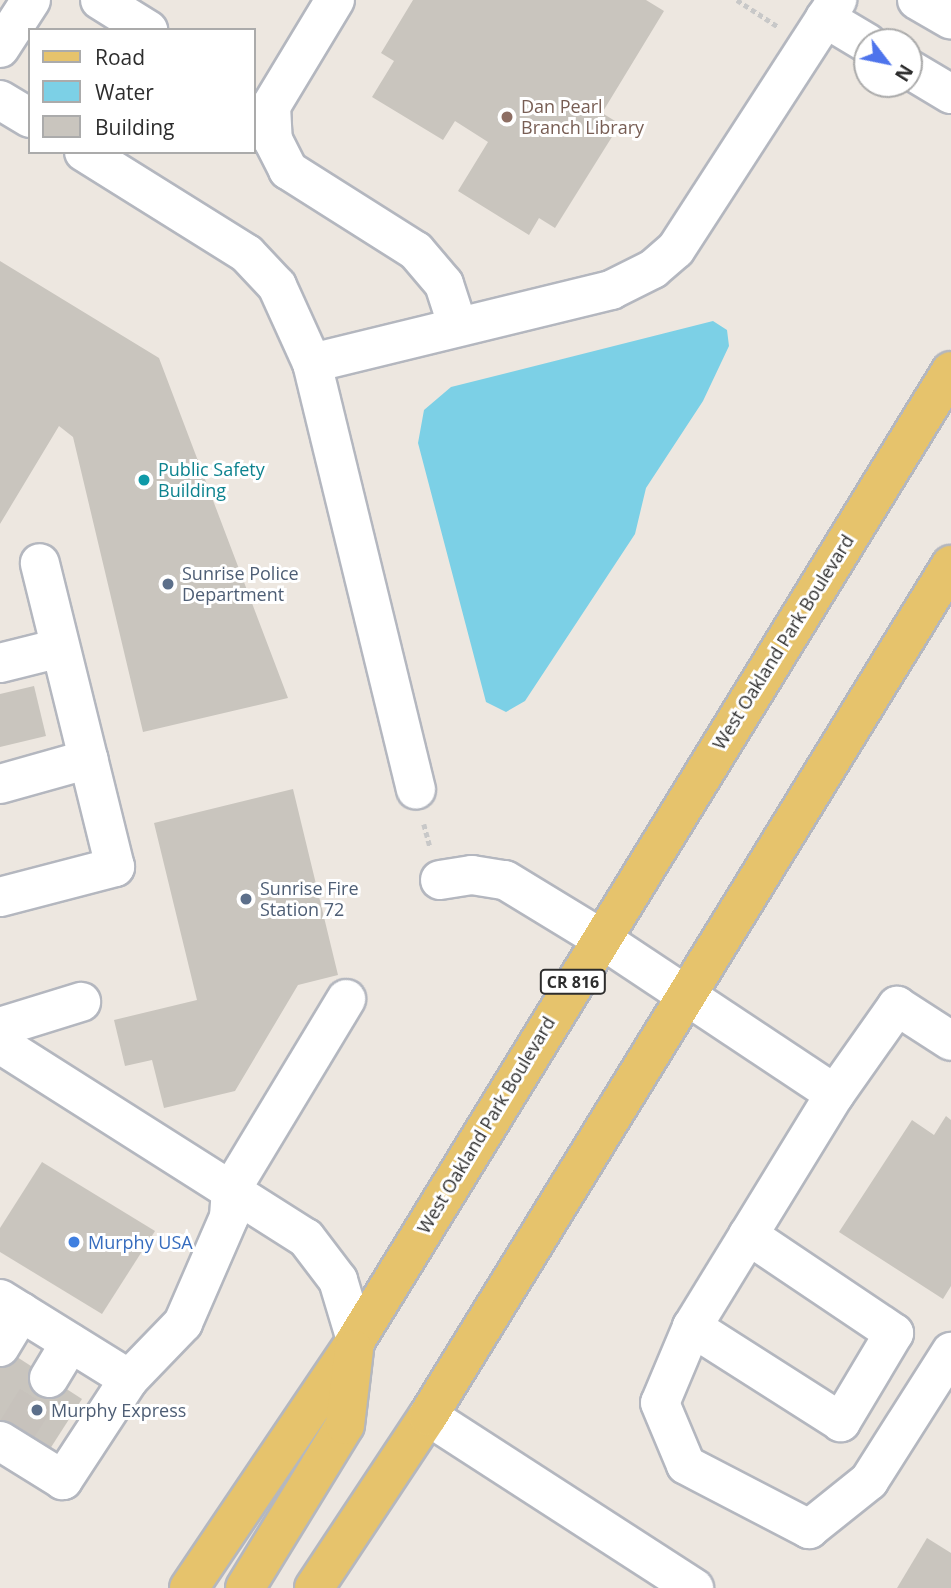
<!DOCTYPE html>
<html>
<head>
<meta charset="utf-8">
<style>
	body { margin:0 }
	#map { position:relative; width:951px; height:1588px; overflow:hidden; background:#ede7e0; font-family:"Open Sans",sans-serif }
	div>[style] { position:absolute }
	.water>* { inset:0; background:#7cd0e6 }
	.building>* { inset:0; background:#c9c5be }
	.minor-tunnel>* { height:38px; margin-top:-19px; transform-origin:0; background:repeating-linear-gradient(90deg,#c7c2bc 0 38px,transparent 0 57px) }
	.path>* { height:4.5px; margin-top:-2.25px; transform-origin:0; background:repeating-linear-gradient(90deg,#c8c8c8 0 5px,transparent 0 8.5px) }
	.roads { filter:drop-shadow(2px 0 #b4b7bf) drop-shadow(-2px 0 #b4b7bf) drop-shadow(0 2px #b4b7bf) drop-shadow(0 -2px #b4b7bf) }
	.minor>* { height:38px; margin:-19px; padding:0 19px; transform-origin:19px; border-radius:19px; background:#fff }
	.major>* { height:38px; margin:-19px; padding:0 19px; transform-origin:19px; border-radius:19px; background:#e6c36c }
	.dots>* { width:19px; height:19px; translate:-50% -50%; box-sizing:border-box; border:4px solid #fff; border-radius:50% }
	span { translate:-50% -50%; white-space:nowrap; text-align:center; line-height:1.15; -webkit-text-stroke:6px #fff; paint-order:stroke }
	.shield-label span { padding:2px 5px; background:#fff; border:2px solid; border-radius:5px; -webkit-text-stroke-width:0 }
	.shield-label { font-size:16px; color:#2d2d2d; font-weight:700 }
	.education-label { font-size:18px; color:#785e54 }
	.left { translate:0 -50%; text-align:left }
	.culture-label { font-size:18px; color:#0d838f }
	.service-label { font-size:18px; color:#4e5e75 }
	.street-label { font-size:18px; color:#2d2d2d }
	.shop-label { font-size:18px; color:#366cbe }
	.legend { position:absolute; left:28px; top:28px; width:228px; height:126px; box-sizing:border-box; background:#fff; border:2px solid #ababab; margin:0; padding:9px 12px; list-style:none; font-size:21px; color:#2d2d2d }
	.legend li { display:flex; align-items:center; gap:14px; height:35px }
	.legend b { width:35px; border:2px solid #ababab }
	.north { position:absolute; left:853px; top:28px; width:70px; height:70px; box-sizing:border-box; background:#fff; border:2px solid #ababab; border-radius:50%; rotate:122deg; font-size:19px; font-weight:700; line-height:28px; text-align:center; color:#2d2d2d }
	.north::after { content:''; display:block; margin:auto; width:24px; height:32px; background:#4e74ec; clip-path:polygon(50% 0,100% 100%,50% 72%,0 100%) }
</style>
</head>
<body>
<div id="map">
	<div class="water">
		<i style="clip-path:polygon(713px 321px,727px 330px,729px 346px,703px 401px,646px 488px,635px 534px,525px 701px,506px 712px,486px 702px,418px 443px,424px 410px,451px 387px)"></i>
	</div>
	<div class="building">
		<i style="clip-path:polygon(413px 0,646px 0,664px 11px,602px 113px,620px 124px,555px 228px,539px 218px,529px 235px,458px 191px,488px 142px,455px 121px,443px 140px,372px 97px,394px 61px,381px 53px)"></i>
		<i style="clip-path:polygon(0 261px,159px 358px,288px 698px,143px 732px,73px 437px,59px 426px,0 524px)"></i>
		<i style="clip-path:polygon(34px 686px,46px 736px,0 747px,0 694px)"></i>
		<i style="clip-path:polygon(293px 789px,338px 975px,298px 985px,235px 1091px,164px 1108px,152px 1060px,125px 1066px,114px 1020px,197px 1000px,154px 823px)"></i>
		<i style="clip-path:polygon(946px 1116px,951px 1120px,951px 1286px,943px 1299px,839px 1232px,912px 1120px,934px 1135px)"></i>
		<i style="clip-path:polygon(42px 1162px,155px 1231px,102px 1314px,0 1252px,0 1228px)"></i>
		<i style="clip-path:polygon(0 1346px,82px 1399px,48px 1452px,0 1421px)"></i>
		<i style="clip-path:polygon(927px 1538px,951px 1553px,951px 1588px,897px 1588px)"></i>
	</div>
	<div class="minor-tunnel">
		<i style="left:16px;top:1431px;width:62px;rotate:-58.1deg"></i>
	</div>
	<div class="path">
		<i style="left:737px;top:0;width:48px;rotate:33deg"></i>
		<i style="left:424px;top:824px;width:23px;rotate:75deg"></i>
	</div>
	<div class="roads">
		<div class="minor">
			<i style="left:100px;top:0;width:57px;rotate:32deg"></i>
			<i style="left:335px;top:0;width:124px;rotate:121.1deg"></i>
			<i style="left:271px;top:106px;width:34px;rotate:87deg"></i>
			<i style="left:273px;top:140px;width:34px;rotate:63deg"></i>
			<i style="left:288px;top:170px;width:151px;rotate:32.3deg"></i>
			<i style="left:416px;top:251px;width:43px;rotate:49.7deg"></i>
			<i style="left:444px;top:284px;width:45px;rotate:72deg"></i>
			<i style="left:917px;top:0;width:39px;rotate:30deg"></i>
			<i style="left:825px;top:18px;width:49px;rotate:30.8deg"></i>
			<i style="left:0;top:48px;width:57px;rotate:-57.1deg"></i>
			<i style="left:909px;top:69px;width:49px;rotate:30.8deg"></i>
			<i style="left:0;top:100px;width:35px;rotate:31deg"></i>
			<i style="left:84px;top:152px;width:192px;rotate:32deg"></i>
			<i style="left:247px;top:254px;width:44px;rotate:46.8deg"></i>
			<i style="left:277px;top:286px;width:85px;rotate:65.6deg"></i>
			<i style="left:312px;top:363px;width:439px;rotate:76.3deg"></i>
			<i style="left:312px;top:363px;width:308px;rotate:-13.7deg"></i>
			<i style="left:611px;top:290px;width:47px;rotate:-26.6deg"></i>
			<i style="left:653px;top:269px;width:30px;rotate:-41deg"></i>
			<i style="left:676px;top:249px;width:297px;rotate:-57.1deg"></i>
			<i style="left:0;top:663px;width:62px;rotate:-14deg"></i>
			<i style="left:0;top:784px;width:92px;rotate:-15.7deg"></i>
			<i style="left:440px;top:880px;width:32px;rotate:-9deg"></i>
			<i style="left:472px;top:875px;width:33px;rotate:9deg"></i>
			<i style="left:505px;top:880px;width:111px;rotate:31.4deg"></i>
			<i style="left:600px;top:938px;width:282px;rotate:33.6deg"></i>
			<i style="left:0;top:897px;width:119px;rotate:-14.6deg"></i>
			<i style="left:115px;top:867px;width:313px;rotate:-103.9deg"></i>
			<i style="left:0;top:1027px;width:85px;rotate:-17.2deg"></i>
			<i style="left:0;top:1044px;width:362px;rotate:32.4deg"></i>
			<i style="left:306px;top:1238px;width:53px;rotate:52.7deg"></i>
			<i style="left:338px;top:1280px;width:63px;rotate:73.3deg"></i>
			<i style="left:748px;top:1235px;width:176px;rotate:33.9deg"></i>
			<i style="left:894px;top:1333px;width:104px;rotate:120.8deg"></i>
			<i style="left:841px;top:1422px;width:177px;rotate:-147.5deg"></i>
			<i style="left:692px;top:1327px;width:273px;rotate:-58.5deg"></i>
			<i style="left:835px;top:1094px;width:108px;rotate:-54.8deg"></i>
			<i style="left:897px;top:1006px;width:64px;rotate:32.9deg"></i>
			<i style="left:0;top:1299px;width:152px;rotate:31.8deg"></i>
			<i style="left:129px;top:1379px;width:121px;rotate:123.2deg"></i>
			<i style="left:63px;top:1480px;width:74px;rotate:-148.2deg"></i>
			<i style="left:692px;top:1327px;width:82px;rotate:112.8deg"></i>
			<i style="left:660px;top:1403px;width:67px;rotate:67.2deg"></i>
			<i style="left:686px;top:1465px;width:139px;rotate:27.5deg"></i>
			<i style="left:809px;top:1529px;width:77px;rotate:-38.7deg"></i>
			<i style="left:869px;top:1481px;width:153px;rotate:-57.6deg"></i>
			<i style="left:0;top:1347px;width:41px;rotate:-59deg"></i>
			<i style="left:49px;top:1378px;width:41px;rotate:-59deg"></i>
			<i style="left:129px;top:1379px;width:78px;rotate:-46deg"></i>
			<i style="left:183px;top:1323px;width:116px;rotate:-66.5deg"></i>
			<i style="left:229px;top:1217px;width:27px;rotate:-86deg"></i>
			<i style="left:231px;top:1190px;width:223px;rotate:-58.9deg"></i>
			<i style="left:428px;top:1416px;width:317px;rotate:32.9deg"></i>
		</div>
		<div class="major">
			<i style="left:189px;top:1588px;width:299px;rotate:-56deg"></i>
			<i style="left:356px;top:1340px;width:1137px;rotate:-58.45deg"></i>
			<i style="left:245px;top:1588px;width:191px;rotate:-58.5deg"></i>
			<i style="left:345px;top:1425px;width:76px;rotate:-83.2deg"></i>
			<i style="left:314px;top:1588px;width:206px;rotate:-56.5deg"></i>
			<i style="left:428px;top:1416px;width:999px;rotate:-58.43deg"></i>
		</div>
	</div>
	<div class="dots">
		<i style="left:507px;top:117px;background:#8d6e63"></i>
		<i style="left:144px;top:480px;background:#0f9aa8"></i>
		<i style="left:168px;top:584px;background:#5c6f8a"></i>
		<i style="left:246px;top:899px;background:#5c6f8a"></i>
		<i style="left:74px;top:1242px;background:#3f7fe0"></i>
		<i style="left:37px;top:1410px;background:#5c6f8a"></i>
	</div>
	<div class="shield-label">
		<span style="left:573px;top:982px">CR 816</span>
	</div>
	<div class="education-label">
		<span class="left" style="left:521px;top:117px">Dan Pearl<br>Branch Library</span>
	</div>
	<div class="culture-label">
		<span class="left" style="left:158px;top:480px">Public Safety<br>Building</span>
	</div>
	<div class="service-label">
		<span class="left" style="left:182px;top:584px">Sunrise Police<br>Department</span>
		<span class="left" style="left:260px;top:899px">Sunrise Fire<br>Station 72</span>
		<span class="left" style="left:51px;top:1410px">Murphy Express</span>
	</div>
	<div class="street-label">
		<span style="left:783px;top:642px;rotate:-58deg">West Oakland Park Boulevard</span>
		<span style="left:486px;top:1125px;rotate:-59deg">West Oakland Park Boulevard</span>
	</div>
	<div class="shop-label">
		<span class="left" style="left:88px;top:1242px">Murphy USA</span>
	</div>
	<ul class="legend">
	<li><b style="height:9px;background:#e6c36c"></b>Road</li>
	<li><b style="height:19px;background:#7cd0e6"></b>Water</li>
	<li><b style="height:19px;background:#c9c5be"></b>Building</li>
	</ul>
	<div class="north">N</div>
</div>
</body>
</html>
